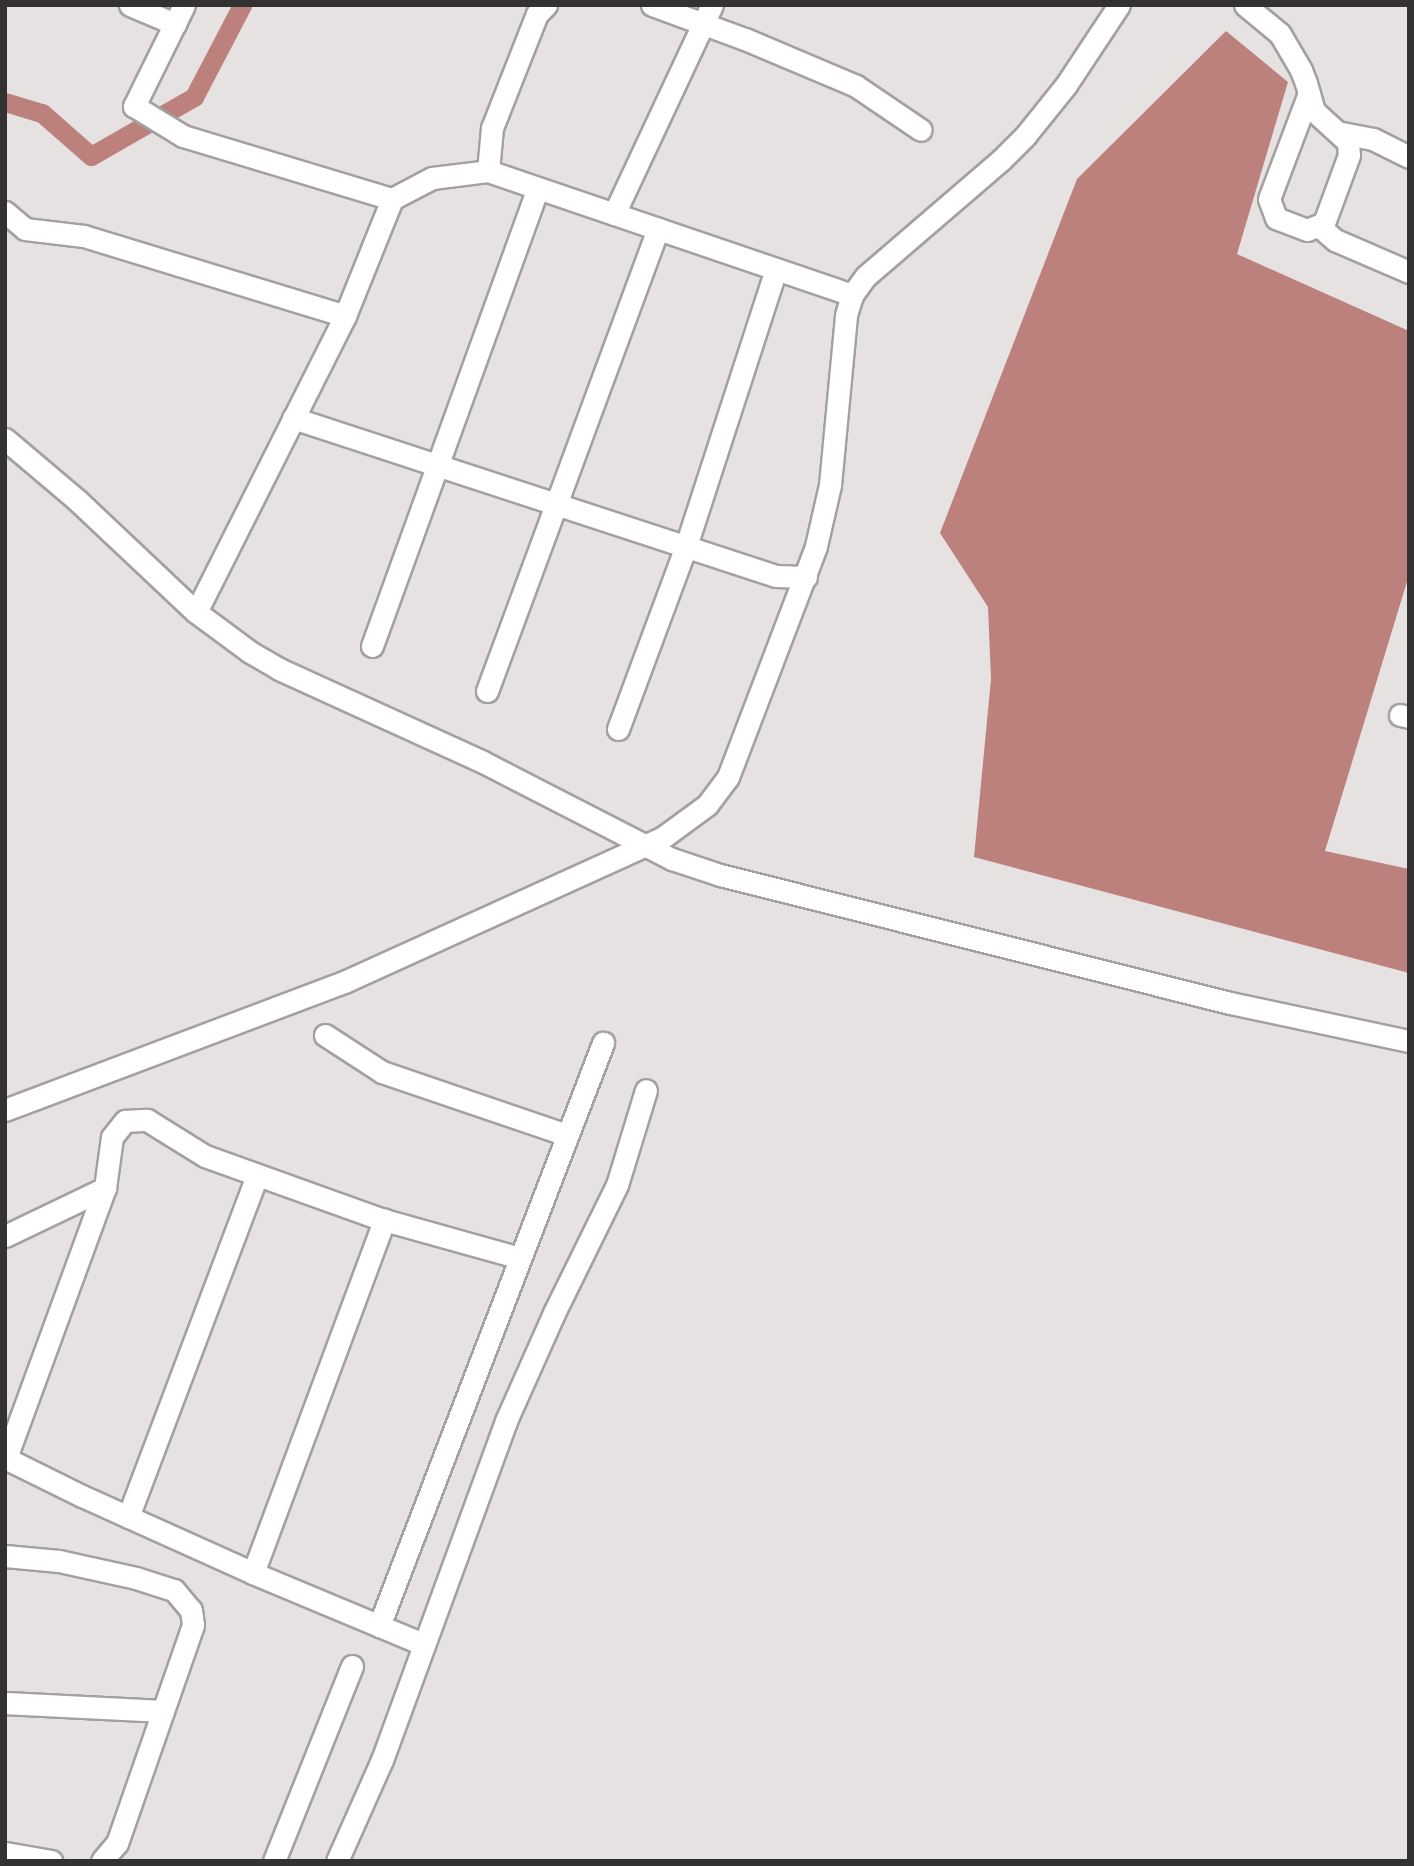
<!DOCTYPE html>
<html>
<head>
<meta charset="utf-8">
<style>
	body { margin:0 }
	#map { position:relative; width:1414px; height:1866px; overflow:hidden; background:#e6e2e1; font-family:Signika,sans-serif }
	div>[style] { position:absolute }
	.water>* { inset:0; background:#bc817d }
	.canal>* { height:19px; margin:-9.5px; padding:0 9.5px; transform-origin:9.5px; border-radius:9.5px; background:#bc817d }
	.roads { filter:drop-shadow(2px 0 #a4a0a0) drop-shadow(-2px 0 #a4a0a0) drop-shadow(0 2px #a4a0a0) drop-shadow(0 -2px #a4a0a0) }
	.street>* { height:21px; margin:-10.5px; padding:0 10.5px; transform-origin:10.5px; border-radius:10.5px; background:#fff }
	span { translate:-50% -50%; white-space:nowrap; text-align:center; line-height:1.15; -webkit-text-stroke:7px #f3efef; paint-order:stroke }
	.frame { position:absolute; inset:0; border:7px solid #333131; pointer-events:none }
</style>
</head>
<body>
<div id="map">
	<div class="water">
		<i style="clip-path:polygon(1226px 31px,1288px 82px,1237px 254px,1409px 331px,1409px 575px,1325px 851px,1409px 869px,1409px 973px,974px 857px,991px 679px,988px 607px,940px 533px,1077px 179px)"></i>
	</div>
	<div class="canal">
		<i style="left:5px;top:102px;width:39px;rotate:17deg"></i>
		<i style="left:42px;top:113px;width:65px;rotate:41.3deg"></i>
		<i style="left:91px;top:156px;width:119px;rotate:-29.8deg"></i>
		<i style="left:194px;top:97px;width:104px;rotate:-62.4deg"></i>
	</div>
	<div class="roads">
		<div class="street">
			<i style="left:130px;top:5px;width:49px;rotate:22.9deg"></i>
			<i style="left:184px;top:5px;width:113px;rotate:116.3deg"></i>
			<i style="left:134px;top:106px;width:57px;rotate:31.5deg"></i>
			<i style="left:183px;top:136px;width:218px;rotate:16.8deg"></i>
			<i style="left:392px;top:199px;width:126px;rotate:111.9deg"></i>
			<i style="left:345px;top:316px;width:331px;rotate:116.7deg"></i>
			<i style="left:652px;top:5px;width:99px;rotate:20.1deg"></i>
			<i style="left:745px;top:39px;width:121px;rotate:22.9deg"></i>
			<i style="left:856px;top:86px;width:78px;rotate:34.1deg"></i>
			<i style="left:1245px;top:5px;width:45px;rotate:39.6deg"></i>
			<i style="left:1280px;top:34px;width:42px;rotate:59.7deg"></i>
			<i style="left:1301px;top:70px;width:14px;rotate:69deg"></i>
			<i style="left:1306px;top:83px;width:29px;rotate:74deg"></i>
			<i style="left:1314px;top:111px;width:46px;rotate:42.4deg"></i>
			<i style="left:1348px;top:142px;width:13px;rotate:86deg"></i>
			<i style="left:1349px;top:155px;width:72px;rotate:110.2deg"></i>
			<i style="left:1324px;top:223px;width:18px;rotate:158deg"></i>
			<i style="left:1307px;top:230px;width:33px;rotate:-159deg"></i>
			<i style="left:1276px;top:218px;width:20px;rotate:-110deg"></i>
			<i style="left:1269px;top:199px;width:113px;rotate:-69.3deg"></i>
			<i style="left:1342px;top:133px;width:32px;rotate:11deg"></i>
			<i style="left:1373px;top:139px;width:40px;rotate:26.6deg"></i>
			<i style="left:488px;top:171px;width:43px;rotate:-84.7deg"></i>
			<i style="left:492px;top:128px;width:123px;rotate:-68.5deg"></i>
			<i style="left:537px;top:14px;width:13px;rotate:-45deg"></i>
			<i style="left:392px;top:199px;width:45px;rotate:-27.7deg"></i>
			<i style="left:432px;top:178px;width:56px;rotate:-7.1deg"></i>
			<i style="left:488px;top:171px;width:385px;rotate:18.8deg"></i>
			<i style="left:5px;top:212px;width:26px;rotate:40deg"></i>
			<i style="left:25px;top:229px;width:59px;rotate:6.8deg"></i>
			<i style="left:84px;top:236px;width:273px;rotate:17deg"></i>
			<i style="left:614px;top:214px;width:231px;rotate:-64.9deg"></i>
			<i style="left:1320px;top:227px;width:20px;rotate:41deg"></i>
			<i style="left:1335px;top:240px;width:81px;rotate:23.4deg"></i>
			<i style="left:293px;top:418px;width:508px;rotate:18.11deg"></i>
			<i style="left:776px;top:576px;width:30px;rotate:2deg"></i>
			<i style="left:5px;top:439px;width:94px;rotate:40.3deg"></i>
			<i style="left:77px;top:500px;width:163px;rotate:43.3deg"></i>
			<i style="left:196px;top:612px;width:67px;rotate:36.5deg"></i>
			<i style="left:250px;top:652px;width:34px;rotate:30deg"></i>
			<i style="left:279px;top:669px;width:222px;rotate:24.5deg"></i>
			<i style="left:481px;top:761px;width:215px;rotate:27.2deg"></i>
			<i style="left:672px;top:859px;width:51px;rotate:18.4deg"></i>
			<i style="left:720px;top:875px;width:526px;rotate:14.09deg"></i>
			<i style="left:1230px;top:1003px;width:183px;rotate:12deg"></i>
			<i style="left:372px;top:646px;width:487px;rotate:-70.1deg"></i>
			<i style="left:487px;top:691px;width:493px;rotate:-69.7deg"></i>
			<i style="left:1400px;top:715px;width:9px;rotate:13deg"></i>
			<i style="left:618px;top:729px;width:195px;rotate:-69.6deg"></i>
			<i style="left:686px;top:546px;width:291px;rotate:-72deg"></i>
			<i style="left:325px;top:1035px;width:68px;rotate:33deg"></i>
			<i style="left:382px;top:1072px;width:195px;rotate:18.8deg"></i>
			<i style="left:5px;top:1110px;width:362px;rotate:-20.7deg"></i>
			<i style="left:344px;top:982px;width:349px;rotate:-24.4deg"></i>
			<i style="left:662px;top:838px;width:56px;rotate:-36.3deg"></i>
			<i style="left:707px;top:805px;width:35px;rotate:-53deg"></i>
			<i style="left:728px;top:777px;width:247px;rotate:-69.1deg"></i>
			<i style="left:816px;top:546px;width:63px;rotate:-77.1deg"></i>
			<i style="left:830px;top:485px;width:171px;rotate:-84.6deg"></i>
			<i style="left:846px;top:315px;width:21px;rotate:-73deg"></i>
			<i style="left:852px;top:295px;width:24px;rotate:-54deg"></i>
			<i style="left:866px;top:276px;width:178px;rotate:-40.7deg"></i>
			<i style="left:1001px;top:160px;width:34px;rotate:-45deg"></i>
			<i style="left:1025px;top:136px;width:65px;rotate:-51.2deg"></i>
			<i style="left:1066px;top:85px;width:96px;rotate:-56.5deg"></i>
			<i style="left:5px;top:1236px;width:111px;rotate:-25.6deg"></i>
			<i style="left:5px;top:1458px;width:86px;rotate:26.3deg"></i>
			<i style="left:82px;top:1496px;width:188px;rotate:24.2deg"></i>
			<i style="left:253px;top:1573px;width:184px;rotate:22.7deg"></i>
			<i style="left:6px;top:1458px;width:288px;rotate:-69.9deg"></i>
			<i style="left:105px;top:1188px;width:51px;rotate:-82.2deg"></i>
			<i style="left:112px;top:1137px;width:21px;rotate:-51deg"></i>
			<i style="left:125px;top:1121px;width:22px;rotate:-3deg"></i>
			<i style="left:147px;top:1120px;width:68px;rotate:31.8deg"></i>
			<i style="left:205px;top:1156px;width:190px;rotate:19.7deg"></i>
			<i style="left:384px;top:1220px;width:141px;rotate:15.6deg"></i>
			<i style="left:128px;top:1517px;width:365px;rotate:-69.3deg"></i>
			<i style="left:5px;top:1556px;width:54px;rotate:5.3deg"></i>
			<i style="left:59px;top:1561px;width:79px;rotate:12.4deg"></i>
			<i style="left:136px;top:1578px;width:40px;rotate:18deg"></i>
			<i style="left:174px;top:1590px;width:26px;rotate:50deg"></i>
			<i style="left:191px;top:1610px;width:15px;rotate:82deg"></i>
			<i style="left:193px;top:1625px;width:231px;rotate:109.2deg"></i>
			<i style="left:117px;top:1843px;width:23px;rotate:130deg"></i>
			<i style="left:253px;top:1573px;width:377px;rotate:-69.6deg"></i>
			<i style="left:379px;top:1626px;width:625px;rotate:-68.98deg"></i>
			<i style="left:5px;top:1703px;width:158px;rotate:2.9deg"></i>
			<i style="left:5px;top:1853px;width:47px;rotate:9.9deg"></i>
			<i style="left:274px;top:1861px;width:210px;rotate:-68.2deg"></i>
			<i style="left:337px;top:1861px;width:111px;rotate:-66deg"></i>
			<i style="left:382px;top:1760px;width:361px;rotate:-69.9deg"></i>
			<i style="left:506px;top:1421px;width:118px;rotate:-66deg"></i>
			<i style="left:554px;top:1313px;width:143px;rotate:-63.8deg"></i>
			<i style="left:617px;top:1185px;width:99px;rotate:-73deg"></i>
		</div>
	</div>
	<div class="frame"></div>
</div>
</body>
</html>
